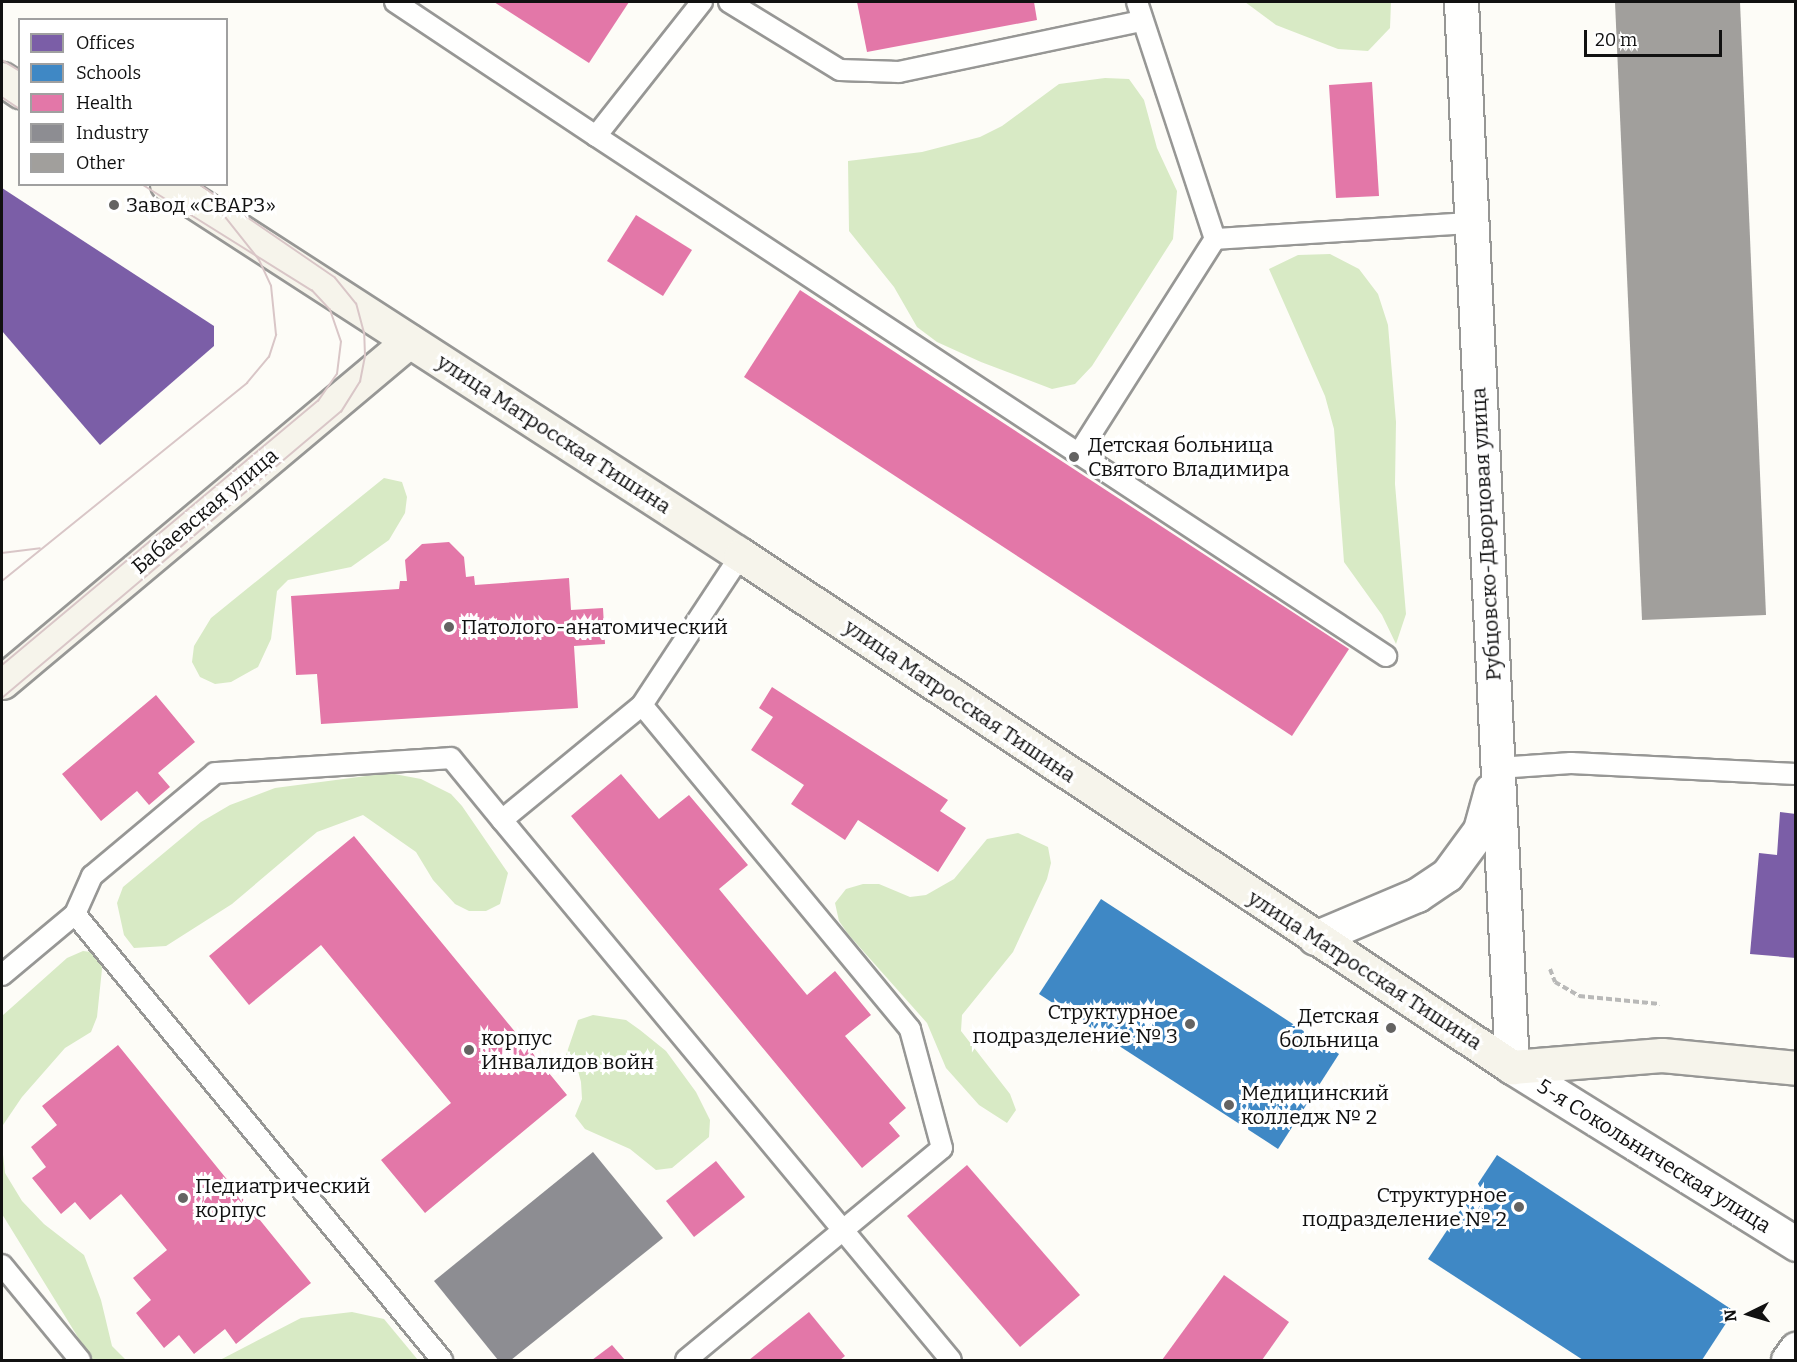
<!DOCTYPE html>
<html>
<head>
<meta charset="utf-8">
<style>
	body { margin:0 }
	#map { position:relative; width:1797px; height:1362px; overflow:hidden; background:#fdfcf7; font-family:Bitter,serif }
	div>[style] { position:absolute }
	.forest>* { inset:0; background:#d8eac5 }
	.offices>* { inset:0; background:#7b5ea7 }
	.schools>* { inset:0; background:#3f88c5 }
	.health>* { inset:0; background:#e377a8 }
	.industry>* { inset:0; background:#8d8d92 }
	.building>* { inset:0; background:#a19f9c }
	.path>* { height:4px; margin-top:-2px; transform-origin:0; background:repeating-linear-gradient(90deg,#b9b9b8 0 6px,transparent 0 9px) }
	.roads { filter:drop-shadow(2px 0 #979795) drop-shadow(-2px 0 #979795) drop-shadow(0 2px #979795) drop-shadow(0 -2px #979795) }
	.lane>* { height:20px; margin:-10px; padding:0 10px; transform-origin:10px; border-radius:10px; background:#fffffe }
	.street>* { height:33px; margin:-16.5px; padding:0 16.5px; transform-origin:16.5px; border-radius:16.5px; background:#fffffe }
	.secondary>* { height:33px; margin:-16.5px; padding:0 16.5px; transform-origin:16.5px; border-radius:16.5px; background:#f6f4eb }
	.tram>* { height:1.5px; margin:-0.75px; padding:0 0.75px; transform-origin:0.75px; border-radius:0.75px; background:#d9c6c7 }
	.dots>* { width:16px; height:16px; translate:-50% -50%; box-sizing:border-box; border:3px solid #fff; border-radius:50% }
	span { translate:-50% -50%; white-space:nowrap; text-align:center; line-height:1.15; -webkit-text-stroke:6px #fff; paint-order:stroke }
	.poi-label { font-size:21px; color:#111 }
	.left { translate:0 -50%; text-align:left }
	.right { translate:-100% -50%; text-align:right }
	.street-label { font-size:21px; color:#111 }
	.frame { position:absolute; inset:0; border:3px solid #111; pointer-events:none }
	.legend { position:absolute; left:18px; top:18px; width:210px; height:168px; box-sizing:border-box; background:#fff; border:2px solid #a0a0a0; margin:0; padding:8px 10px; list-style:none; font-size:18px; color:#111 }
	.legend li { display:flex; align-items:center; gap:12px; height:30px }
	.legend b { width:30px; border:2px solid #a0a0a0 }
	.north { position:absolute; left:1719px; top:1284px; width:60px; height:60px; -webkit-text-stroke:4px #fff; paint-order:stroke; rotate:265deg; font-size:16px; font-weight:700; line-height:24px; text-align:center; color:#111 }
	.north::after { content:''; display:block; margin:auto; width:21px; height:27px; background:#111; clip-path:polygon(50% 0,100% 100%,50% 72%,0 100%) }
	.scale { position:absolute; left:1584px; top:30px; width:138px; height:27px; box-sizing:border-box; border:3px solid #111; border-top:0; padding-left:8px; font-size:18px; line-height:21px; white-space:nowrap; color:#111; -webkit-text-stroke:4px #fff; paint-order:stroke }
</style>
</head>
<body>
<div id="map">
	<div class="forest">
		<i style="clip-path:polygon(1245px 2px,1391px 2px,1390px 28px,1368px 51px,1338px 49px,1276px 25px)"></i>
		<i style="clip-path:polygon(1105px 78px,1129px 79px,1144px 100px,1157px 148px,1177px 191px,1173px 239px,1092px 366px,1075px 384px,1052px 389px,981px 362px,937px 342px,917px 327px,894px 287px,849px 231px,848px 161px,922px 152px,980px 137px,1002px 126px,1059px 84px)"></i>
		<i style="clip-path:polygon(1330px 254px,1359px 269px,1378px 294px,1388px 325px,1396px 422px,1395px 484px,1406px 614px,1396px 644px,1382px 615px,1344px 562px,1334px 429px,1325px 396px,1269px 269px,1298px 255px)"></i>
		<i style="clip-path:polygon(384px 478px,402px 482px,407px 497px,405px 513px,389px 540px,351px 567px,288px 580px,277px 591px,271px 639px,258px 667px,231px 682px,215px 684px,200px 677px,192px 662px,194px 646px,211px 618px)"></i>
		<i style="clip-path:polygon(389px 773px,421px 779px,451px 794px,462px 806px,508px 873px,500px 904px,486px 911px,469px 911px,455px 904px,433px 880px,416px 852px,363px 815px,317px 832px,232px 904px,166px 946px,134px 948px,124px 935px,117px 903px,123px 887px,201px 822px,230px 805px,275px 788px)"></i>
		<i style="clip-path:polygon(1018px 833px,1048px 847px,1051px 863px,1047px 879px,1013px 952px,962px 1015px,961px 1031px,1010px 1094px,1016px 1110px,1007px 1123px,979px 1105px,946px 1068px,927px 1023px,848px 934px,839px 921px,835px 903px,846px 889px,863px 884px,879px 884px,910px 897px,926px 895px,954px 879px,987px 839px)"></i>
		<i style="clip-path:polygon(83px 951px,100px 953px,102px 969px,97px 1017px,91px 1032px,65px 1048px,22px 1097px,3px 1125px,2px 1135px,2px 1016px,67px 958px)"></i>
		<i style="clip-path:polygon(593px 1015px,626px 1020px,640px 1030px,666px 1051px,696px 1092px,710px 1120px,709px 1137px,672px 1168px,656px 1170px,630px 1149px,585px 1129px,575px 1116px,582px 1099px,581px 1082px,577px 1067px,566px 1055px,578px 1020px)"></i>
		<i style="clip-path:polygon(2px 1145px,5px 1173px,22px 1201px,44px 1224px,84px 1255px,101px 1300px,112px 1346px,126px 1360px,92px 1360px,2px 1214px)"></i>
		<i style="clip-path:polygon(352px 1312px,384px 1319px,418px 1360px,220px 1360px,301px 1318px)"></i>
	</div>
	<div class="offices">
		<i style="clip-path:polygon(2px 188px,214px 326px,214px 346px,100px 445px,2px 331px)"></i>
		<i style="clip-path:polygon(1780px 812px,1796px 814px,1796px 958px,1750px 954px,1759px 853px,1777px 855px)"></i>
	</div>
	<div class="schools">
		<i style="clip-path:polygon(1101px 899px,1339px 1054px,1278px 1149px,1039px 994px)"></i>
		<i style="clip-path:polygon(1497px 1155px,1734px 1311px,1702px 1360px,1583px 1360px,1428px 1259px)"></i>
	</div>
	<div class="health">
		<i style="clip-path:polygon(494px 2px,629px 2px,589px 63px)"></i>
		<i style="clip-path:polygon(857px 2px,1034px 2px,1037px 20px,867px 52px)"></i>
		<i style="clip-path:polygon(1372px 82px,1379px 196px,1336px 198px,1329px 85px)"></i>
		<i style="clip-path:polygon(636px 215px,692px 250px,663px 296px,607px 261px)"></i>
		<i style="clip-path:polygon(800px 290px,1349px 649px,1292px 736px,744px 377px)"></i>
		<i style="clip-path:polygon(449px 542px,464px 557px,466px 577px,474px 576px,475px 585px,569px 578px,571px 610px,603px 608px,605px 644px,574px 646px,578px 708px,321px 724px,317px 674px,296px 675px,291px 596px,399px 589px,400px 581px,407px 581px,405px 560px,422px 544px)"></i>
		<i style="clip-path:polygon(772px 687px,948px 800px,940px 811px,966px 828px,938px 872px,858px 820px,845px 840px,791px 804px,804px 785px,751px 750px,773px 717px,759px 708px)"></i>
		<i style="clip-path:polygon(156px 695px,195px 742px,158px 773px,170px 787px,149px 805px,137px 791px,101px 821px,62px 774px)"></i>
		<i style="clip-path:polygon(621px 774px,659px 819px,689px 795px,748px 865px,719px 889px,807px 995px,835px 971px,871px 1015px,845px 1036px,906px 1108px,889px 1123px,900px 1136px,862px 1168px,571px 816px)"></i>
		<i style="clip-path:polygon(354px 836px,567px 1095px,425px 1213px,381px 1160px,451px 1103px,321px 945px,249px 1005px,209px 956px)"></i>
		<i style="clip-path:polygon(118px 1045px,311px 1283px,236px 1344px,225px 1329px,194px 1354px,179px 1335px,164px 1348px,136px 1313px,151px 1300px,133px 1278px,167px 1250px,121px 1194px,90px 1220px,75px 1202px,61px 1214px,32px 1178px,46px 1167px,31px 1147px,57px 1125px,42px 1106px)"></i>
		<i style="clip-path:polygon(716px 1161px,745px 1197px,694px 1237px,666px 1201px)"></i>
		<i style="clip-path:polygon(967px 1165px,1080px 1295px,1020px 1347px,907px 1216px)"></i>
		<i style="clip-path:polygon(1224px 1275px,1289px 1322px,1262px 1360px,1162px 1360px)"></i>
		<i style="clip-path:polygon(809px 1312px,845px 1356px,840px 1360px,749px 1360px)"></i>
		<i style="clip-path:polygon(612px 1345px,625px 1360px,592px 1360px)"></i>
	</div>
	<div class="industry">
		<i style="clip-path:polygon(593px 1152px,663px 1238px,511px 1360px,498px 1360px,434px 1281px)"></i>
	</div>
	<div class="building">
		<i style="clip-path:polygon(1615px 2px,1740px 2px,1766px 615px,1642px 620px)"></i>
	</div>
	<div class="path">
		<i style="left:1550px;top:969px;width:14px;rotate:69deg"></i>
		<i style="left:1555px;top:982px;width:28px;rotate:30deg"></i>
		<i style="left:1579px;top:996px;width:81px;rotate:5.6deg"></i>
	</div>
	<div class="roads">
		<div class="lane">
			<i style="left:395px;top:2px;width:242px;rotate:33.7deg"></i>
			<i style="left:596px;top:136px;width:171px;rotate:-51.7deg"></i>
			<i style="left:729px;top:2px;width:130px;rotate:31.5deg"></i>
			<i style="left:840px;top:70px;width:59px;rotate:1.9deg"></i>
			<i style="left:899px;top:72px;width:247px;rotate:-11.9deg"></i>
			<i style="left:1137px;top:2px;width:250px;rotate:71.8deg"></i>
			<i style="left:1215px;top:239px;width:257px;rotate:-3.6deg"></i>
			<i style="left:596px;top:136px;width:946px;rotate:33.35deg"></i>
			<i style="left:1079px;top:453px;width:254px;rotate:-57.6deg"></i>
			<i style="left:642px;top:705px;width:181px;rotate:140.6deg"></i>
			<i style="left:502px;top:820px;width:702px;rotate:50.26deg"></i>
			<i style="left:1498px;top:768px;width:73px;rotate:-3.9deg"></i>
			<i style="left:1571px;top:763px;width:225px;rotate:2.8deg"></i>
			<i style="left:75px;top:914px;width:578px;rotate:50.55deg"></i>
			<i style="left:2px;top:975px;width:95px;rotate:-39.9deg"></i>
			<i style="left:75px;top:914px;width:42px;rotate:-65.9deg"></i>
			<i style="left:92px;top:876px;width:160px;rotate:-39.9deg"></i>
			<i style="left:215px;top:773px;width:236px;rotate:-3.6deg"></i>
			<i style="left:451px;top:758px;width:80px;rotate:50.6deg"></i>
			<i style="left:2px;top:1265px;width:123px;rotate:50.6deg"></i>
			<i style="left:686px;top:1360px;width:332px;rotate:-39.6deg"></i>
			<i style="left:942px;top:1148px;width:123px;rotate:-105.1deg"></i>
			<i style="left:910px;top:1029px;width:420px;rotate:-129.6deg"></i>
			<i style="left:642px;top:705px;width:180px;rotate:-56.6deg"></i>
		</div>
		<div class="street">
			<i style="left:1461px;top:2px;width:1066px;rotate:87.26deg"></i>
			<i style="left:1512px;top:1067px;width:335px;rotate:31.9deg"></i>
			<i style="left:1315px;top:938px;width:111px;rotate:-22.9deg"></i>
			<i style="left:1417px;top:895px;width:36px;rotate:-34deg"></i>
			<i style="left:1447px;top:875px;width:56px;rotate:-53.7deg"></i>
			<i style="left:1480px;top:830px;width:41px;rotate:-74.6deg"></i>
			<i style="left:1788px;top:1360px;width:14px;rotate:-54deg"></i>
		</div>
		<div class="secondary">
			<i style="left:2px;top:79px;width:22px;rotate:34deg"></i>
			<i style="left:167px;top:184px;width:683px;rotate:32.88deg"></i>
			<i style="left:741px;top:555px;width:926px;rotate:33.59deg"></i>
			<i style="left:1512px;top:1067px;width:150px;rotate:-4.6deg"></i>
			<i style="left:1662px;top:1055px;width:135px;rotate:5.5deg"></i>
			<i style="left:2px;top:682px;width:531px;rotate:-39.96deg"></i>
		</div>
	</div>
	<div class="tram">
		<i style="left:2px;top:60px;width:21px;rotate:31deg"></i>
		<i style="left:2px;top:97px;width:22px;rotate:34deg"></i>
		<i style="left:2px;top:553px;width:38px;rotate:-7deg"></i>
		<i style="left:2px;top:581px;width:315px;rotate:-38.9deg"></i>
		<i style="left:247px;top:383px;width:34px;rotate:-50deg"></i>
		<i style="left:269px;top:357px;width:23px;rotate:-72deg"></i>
		<i style="left:276px;top:335px;width:49px;rotate:-95.8deg"></i>
		<i style="left:271px;top:286px;width:29px;rotate:-115deg"></i>
		<i style="left:259px;top:260px;width:80px;rotate:-128.4deg"></i>
		<i style="left:2px;top:665px;width:412px;rotate:-39.9deg"></i>
		<i style="left:318px;top:401px;width:33px;rotate:-55deg"></i>
		<i style="left:337px;top:374px;width:32px;rotate:-83deg"></i>
		<i style="left:341px;top:342px;width:34px;rotate:-109deg"></i>
		<i style="left:330px;top:310px;width:26px;rotate:-133deg"></i>
		<i style="left:312px;top:291px;width:202px;rotate:-148deg"></i>
		<i style="left:2px;top:698px;width:444px;rotate:-40.2deg"></i>
		<i style="left:341px;top:412px;width:36px;rotate:-58deg"></i>
		<i style="left:360px;top:382px;width:26px;rotate:-79deg"></i>
		<i style="left:365px;top:356px;width:23px;rotate:-92deg"></i>
		<i style="left:364px;top:333px;width:30px;rotate:-105deg"></i>
		<i style="left:356px;top:304px;width:33px;rotate:-129deg"></i>
		<i style="left:335px;top:278px;width:166px;rotate:-145.5deg"></i>
	</div>
	<div class="dots">
		<i style="left:114px;top:205px;background:#646362"></i>
		<i style="left:1074px;top:457px;background:#646362"></i>
		<i style="left:449px;top:627px;background:#646362"></i>
		<i style="left:1190px;top:1024px;background:#646362"></i>
		<i style="left:1391px;top:1028px;background:#646362"></i>
		<i style="left:469px;top:1050px;background:#646362"></i>
		<i style="left:1229px;top:1105px;background:#646362"></i>
		<i style="left:183px;top:1198px;background:#646362"></i>
		<i style="left:1519px;top:1207px;background:#646362"></i>
	</div>
	<div class="poi-label">
		<span class="left" style="left:126px;top:205px">Завод «СВАРЗ»</span>
		<span class="left" style="left:1088px;top:457px">Детская больница<br>Святого Владимира</span>
		<span class="left" style="left:461px;top:627px">Патолого-анатомический</span>
		<span class="right" style="left:1178px;top:1024px">Структурное<br>подразделение № 3</span>
		<span class="right" style="left:1379px;top:1028px">Детская<br>больница</span>
		<span class="left" style="left:481px;top:1050px">корпус<br>Инвалидов войн</span>
		<span class="left" style="left:1241px;top:1105px">Медицинский<br>колледж № 2</span>
		<span class="left" style="left:195px;top:1198px">Педиатрический<br>корпус</span>
		<span class="right" style="left:1507px;top:1207px">Структурное<br>подразделение № 2</span>
	</div>
	<div class="street-label">
		<span style="left:554px;top:434px;rotate:33deg">улица Матросская Тишина</span>
		<span style="left:205px;top:511px;rotate:-40deg">Бабаевская улица</span>
		<span style="left:1486px;top:534px;rotate:-93deg">Рубцовско-Дворцовая улица</span>
		<span style="left:960px;top:701px;rotate:34deg">улица Матросская Тишина</span>
		<span style="left:1365px;top:970px;rotate:33deg">улица Матросская Тишина</span>
		<span style="left:1654px;top:1156px;rotate:32deg">5-я Сокольническая улица</span>
	</div>
	<div class="frame"></div>
	<ul class="legend">
	<li><b style="height:16px;background:#7b5ea7"></b>Offices</li>
	<li><b style="height:16px;background:#3f88c5"></b>Schools</li>
	<li><b style="height:16px;background:#e377a8"></b>Health</li>
	<li><b style="height:16px;background:#8d8d92"></b>Industry</li>
	<li><b style="height:16px;background:#a19f9c"></b>Other</li>
	</ul>
	<div class="north">N</div>
	<div class="scale">20 m</div>
</div>
</body>
</html>
